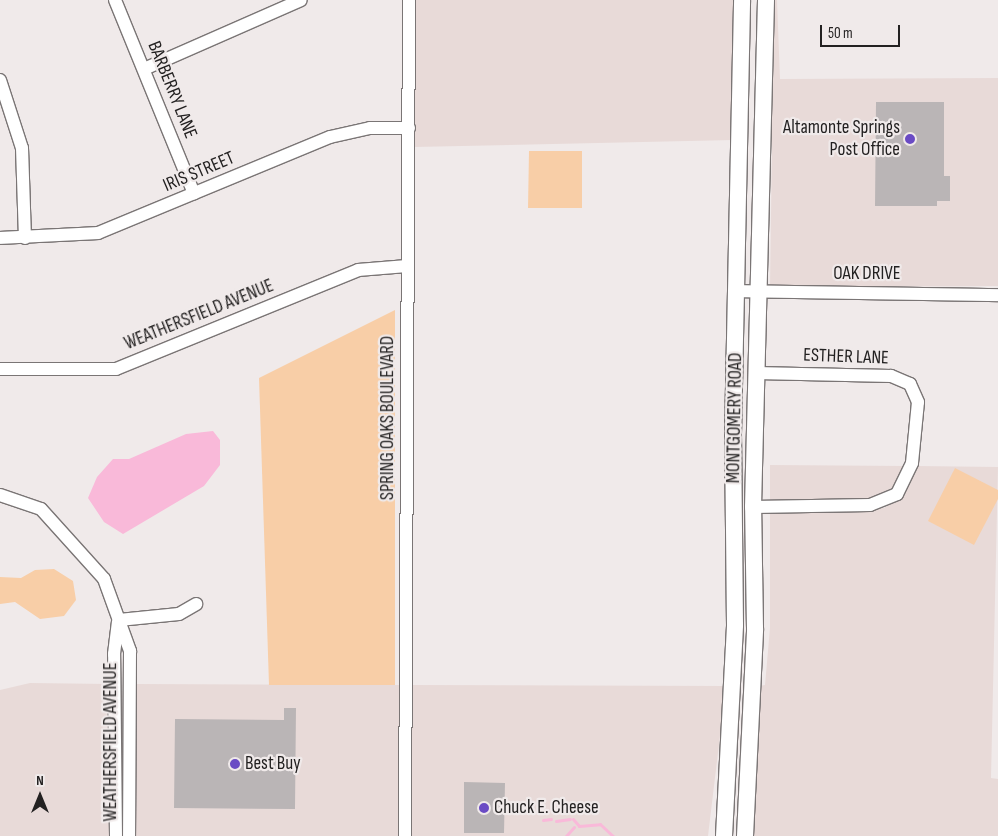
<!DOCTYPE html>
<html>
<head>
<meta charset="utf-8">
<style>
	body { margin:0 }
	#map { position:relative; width:998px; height:836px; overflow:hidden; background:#f0eaea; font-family:"Sofia Sans Condensed",sans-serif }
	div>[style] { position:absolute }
	.built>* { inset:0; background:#e8dad8 }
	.green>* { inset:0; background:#f8cea7 }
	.water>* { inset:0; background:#f9b9d9 }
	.stream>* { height:3px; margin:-1.5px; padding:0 1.5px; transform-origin:1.5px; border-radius:1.5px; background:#f9b9d9 }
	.building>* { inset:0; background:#bab5b6 }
	.roads { filter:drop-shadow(1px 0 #7a7575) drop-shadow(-1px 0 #7a7575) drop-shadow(0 1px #7a7575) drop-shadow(0 -1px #7a7575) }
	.minor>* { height:12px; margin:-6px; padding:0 6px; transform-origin:6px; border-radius:6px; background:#fff }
	.major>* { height:16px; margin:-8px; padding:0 8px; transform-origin:8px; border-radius:8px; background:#fff }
	.dots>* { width:14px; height:14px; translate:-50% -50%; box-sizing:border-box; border:2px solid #f0eaea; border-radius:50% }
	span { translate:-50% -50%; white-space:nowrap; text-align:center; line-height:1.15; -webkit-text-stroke:4.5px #f0eaea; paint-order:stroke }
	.street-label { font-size:19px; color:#232121 }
	.poi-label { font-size:19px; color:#232121 }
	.right { translate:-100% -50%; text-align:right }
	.left { translate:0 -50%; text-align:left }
	.north { position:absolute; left:15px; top:771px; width:50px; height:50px; -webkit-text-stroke:4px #f0eaea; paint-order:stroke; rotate:0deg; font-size:14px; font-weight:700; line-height:20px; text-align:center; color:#232121 }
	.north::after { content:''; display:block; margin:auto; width:18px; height:22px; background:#232121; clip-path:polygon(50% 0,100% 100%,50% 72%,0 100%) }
	.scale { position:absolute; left:820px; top:25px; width:80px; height:22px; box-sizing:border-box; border:2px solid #232121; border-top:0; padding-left:6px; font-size:15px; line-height:18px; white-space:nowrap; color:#232121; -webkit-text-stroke:4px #f0eaea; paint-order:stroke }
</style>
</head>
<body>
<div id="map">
	<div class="built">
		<i style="clip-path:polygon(415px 0,736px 0,733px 140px,414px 147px)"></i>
		<i style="clip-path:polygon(772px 0,777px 0,780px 79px,998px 78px,998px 286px,770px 287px,772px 142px,767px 141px)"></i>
		<i style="clip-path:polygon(770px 465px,906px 466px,893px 489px,870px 499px,770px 500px)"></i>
		<i style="clip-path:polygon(917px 466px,998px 467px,991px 778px,998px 779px,998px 836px,751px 836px,758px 686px,765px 685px,770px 628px,770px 513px,884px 508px,901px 498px)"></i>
		<i style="clip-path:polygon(30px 683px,109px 684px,111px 836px,0 836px,0 690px)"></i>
		<i style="clip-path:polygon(136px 684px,400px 685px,399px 836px,135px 836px)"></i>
		<i style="clip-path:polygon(411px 685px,726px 686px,708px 836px,410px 836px)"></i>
	</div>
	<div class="green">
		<i style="clip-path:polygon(529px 151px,582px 151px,582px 208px,528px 208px)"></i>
		<i style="clip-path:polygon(395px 310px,395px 685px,269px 685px,259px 378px)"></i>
		<i style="clip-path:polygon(955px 468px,998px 490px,998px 499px,974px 545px,928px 521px)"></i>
		<i style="clip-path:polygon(54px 569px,73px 581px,76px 600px,64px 616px,40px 619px,15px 602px,0 604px,0 577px,21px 578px,35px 570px)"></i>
	</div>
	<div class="water">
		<i style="clip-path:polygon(213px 431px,220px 440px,220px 465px,204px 486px,123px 534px,104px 522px,88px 498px,97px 477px,113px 459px,129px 459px,186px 434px)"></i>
	</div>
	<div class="stream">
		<i style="left:573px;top:819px;width:9px;rotate:49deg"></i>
		<i style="left:579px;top:826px;width:21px;rotate:-5deg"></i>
		<i style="left:600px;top:824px;width:18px;rotate:43deg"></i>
		<i style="left:543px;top:820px;width:8px;rotate:-7deg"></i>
		<i style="left:556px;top:821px;width:14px;rotate:-8deg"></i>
		<i style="left:566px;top:836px;width:12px;rotate:-48deg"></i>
	</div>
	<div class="building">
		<i style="clip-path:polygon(876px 102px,944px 102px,944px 176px,950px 176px,950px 201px,937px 201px,937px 206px,875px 206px)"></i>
		<i style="clip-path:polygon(284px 708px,296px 708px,295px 809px,174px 808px,175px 719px,284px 720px)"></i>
		<i style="clip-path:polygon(464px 782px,505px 783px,504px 833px,464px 833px)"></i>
	</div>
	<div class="roads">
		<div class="minor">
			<i style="left:115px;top:0;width:209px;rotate:67.8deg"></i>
			<i style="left:144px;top:69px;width:171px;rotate:-23.7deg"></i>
			<i style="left:0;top:80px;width:71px;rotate:72.1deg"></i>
			<i style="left:22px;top:148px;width:90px;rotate:88.1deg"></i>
			<i style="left:0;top:238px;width:98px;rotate:-2.9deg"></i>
			<i style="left:98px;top:233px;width:251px;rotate:-22.5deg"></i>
			<i style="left:330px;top:137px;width:41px;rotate:-12.7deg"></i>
			<i style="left:370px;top:128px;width:39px"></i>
			<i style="left:736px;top:291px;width:262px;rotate:0.9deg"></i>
			<i style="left:0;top:369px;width:116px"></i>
			<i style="left:116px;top:369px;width:261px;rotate:-22.2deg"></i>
			<i style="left:358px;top:270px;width:49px;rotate:-4.7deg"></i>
			<i style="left:0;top:495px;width:43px;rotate:18.9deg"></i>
			<i style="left:41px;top:509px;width:94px;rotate:48deg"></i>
			<i style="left:104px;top:579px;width:77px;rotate:70.1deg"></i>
			<i style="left:130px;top:651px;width:185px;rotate:90.3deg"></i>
			<i style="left:753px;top:507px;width:117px;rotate:-1deg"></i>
			<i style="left:870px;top:505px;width:29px;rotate:-22deg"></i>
			<i style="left:897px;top:494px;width:34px;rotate:-64deg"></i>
			<i style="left:912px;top:463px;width:61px;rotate:-84.4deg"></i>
			<i style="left:918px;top:402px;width:20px;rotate:-114deg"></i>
			<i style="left:910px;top:384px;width:21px;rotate:-157deg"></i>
			<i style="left:891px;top:376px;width:135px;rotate:-178.7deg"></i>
			<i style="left:119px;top:620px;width:60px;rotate:-5.7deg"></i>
			<i style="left:179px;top:614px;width:20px;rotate:-30deg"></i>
			<i style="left:116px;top:836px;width:182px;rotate:-90.6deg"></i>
			<i style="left:114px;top:654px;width:32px;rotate:-83deg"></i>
			<i style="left:405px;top:836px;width:836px;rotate:-89.73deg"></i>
		</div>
		<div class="major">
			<i style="left:724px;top:836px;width:211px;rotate:-87deg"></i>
			<i style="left:735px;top:625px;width:191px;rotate:-90.6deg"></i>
			<i style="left:733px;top:434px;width:434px;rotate:-88.8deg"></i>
			<i style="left:745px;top:836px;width:208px;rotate:-87.2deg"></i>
			<i style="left:755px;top:628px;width:121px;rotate:-90.9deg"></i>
			<i style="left:753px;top:507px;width:507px;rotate:-88.53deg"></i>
		</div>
	</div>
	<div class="dots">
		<i style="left:910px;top:139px;background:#6a4bc4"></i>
		<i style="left:235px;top:764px;background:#6a4bc4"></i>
		<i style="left:484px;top:808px;background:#6a4bc4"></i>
	</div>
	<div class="street-label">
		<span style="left:172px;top:90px;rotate:68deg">BARBERRY LANE</span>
		<span style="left:199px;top:172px;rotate:-23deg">IRIS STREET</span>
		<span style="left:867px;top:274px">OAK DRIVE</span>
		<span style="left:199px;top:315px;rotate:-22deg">WEATHERSFIELD AVENUE</span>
		<span style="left:846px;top:357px;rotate:2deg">ESTHER LANE</span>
		<span style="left:388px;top:418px;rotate:-90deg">SPRING OAKS BOULEVARD</span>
		<span style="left:735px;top:418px;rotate:-89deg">MONTGOMERY ROAD</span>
		<span style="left:111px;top:742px;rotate:-90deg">WEATHERSFIELD AVENUE</span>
	</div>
	<div class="poi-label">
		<span class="right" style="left:900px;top:139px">Altamonte Springs<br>Post Office</span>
		<span class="left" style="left:245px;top:764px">Best Buy</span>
		<span class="left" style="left:494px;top:808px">Chuck E. Cheese</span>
	</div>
	<div class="north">N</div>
	<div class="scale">50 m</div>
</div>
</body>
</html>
